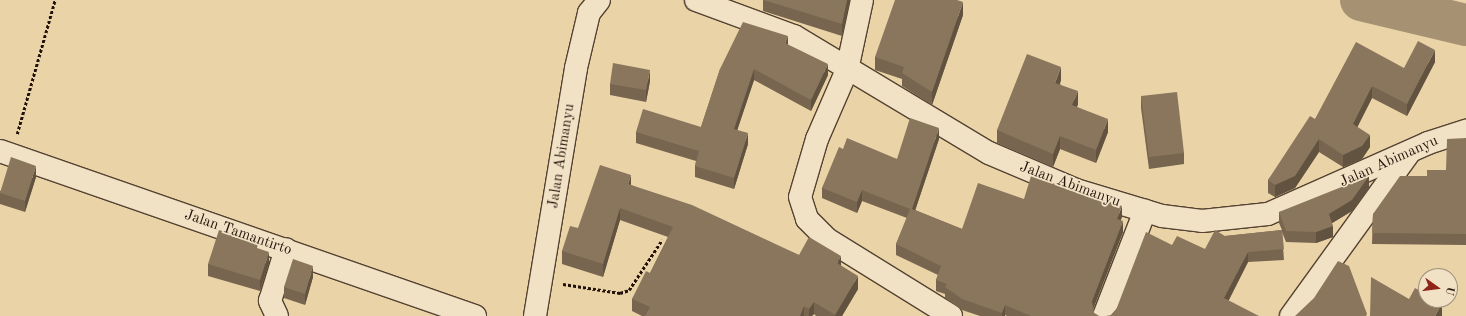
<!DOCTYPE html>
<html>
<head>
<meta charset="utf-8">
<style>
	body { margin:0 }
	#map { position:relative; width:1466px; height:316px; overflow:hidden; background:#ead3a7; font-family:"Old Standard TT",serif }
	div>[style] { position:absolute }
	.river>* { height:42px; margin:-21px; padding:0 21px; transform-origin:21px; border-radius:21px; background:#a69172 }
	.path>* { height:2.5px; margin-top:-1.25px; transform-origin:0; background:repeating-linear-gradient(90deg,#23120a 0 3px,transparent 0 5px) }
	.roads { filter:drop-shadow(1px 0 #554231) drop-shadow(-1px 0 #554231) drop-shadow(0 1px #554231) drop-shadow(0 -1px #554231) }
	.minor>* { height:22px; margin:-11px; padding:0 11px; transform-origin:11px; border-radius:11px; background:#f1e2c6 }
	.wall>* { inset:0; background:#77654f }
	.shaded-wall>* { inset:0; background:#615340 }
	.building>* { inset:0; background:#8a765c }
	span { translate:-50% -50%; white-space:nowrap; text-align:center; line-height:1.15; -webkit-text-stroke:3.5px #f1e2c6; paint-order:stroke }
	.street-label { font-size:15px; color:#23120a }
	.north { position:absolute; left:1418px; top:268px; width:40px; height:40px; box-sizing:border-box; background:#f1e2c6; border:1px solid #9f8f7b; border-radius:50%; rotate:104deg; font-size:11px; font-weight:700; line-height:16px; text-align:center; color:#23120a }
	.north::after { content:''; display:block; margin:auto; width:14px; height:18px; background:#8f2418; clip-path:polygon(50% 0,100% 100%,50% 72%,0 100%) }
</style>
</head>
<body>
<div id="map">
	<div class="river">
		<i style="left:1361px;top:0;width:108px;rotate:13.4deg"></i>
	</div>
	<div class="path">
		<i style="left:17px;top:134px;width:139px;rotate:-74.2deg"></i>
		<i style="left:563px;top:284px;width:58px;rotate:9deg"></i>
		<i style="left:620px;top:293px;width:9px;rotate:-18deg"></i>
		<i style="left:629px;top:290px;width:60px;rotate:-56.6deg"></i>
	</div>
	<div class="roads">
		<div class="minor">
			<i style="left:696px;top:0;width:104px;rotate:20.2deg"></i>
			<i style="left:794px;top:36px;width:227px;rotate:31deg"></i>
			<i style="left:989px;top:153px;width:95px;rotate:23deg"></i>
			<i style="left:1076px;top:190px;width:90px;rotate:16.8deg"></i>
			<i style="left:1162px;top:216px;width:40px;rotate:7.1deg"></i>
			<i style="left:1202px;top:221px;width:66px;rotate:-6.1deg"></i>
			<i style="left:1268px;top:214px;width:175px;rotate:-23.9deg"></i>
			<i style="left:1428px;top:143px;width:40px;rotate:-18deg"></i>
			<i style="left:862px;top:0;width:72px;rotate:102.1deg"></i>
			<i style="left:847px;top:70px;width:75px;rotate:113.5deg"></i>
			<i style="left:817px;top:139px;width:60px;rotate:106.3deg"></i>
			<i style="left:800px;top:197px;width:23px;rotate:72deg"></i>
			<i style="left:807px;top:219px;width:28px;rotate:45deg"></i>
			<i style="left:827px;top:239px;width:146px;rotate:31.8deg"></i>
			<i style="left:0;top:151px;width:503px;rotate:19.16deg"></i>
			<i style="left:277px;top:316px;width:17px;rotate:-115deg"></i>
			<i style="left:270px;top:301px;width:54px;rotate:-72.9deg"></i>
			<i style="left:535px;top:316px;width:251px;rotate:-80.6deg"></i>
			<i style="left:576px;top:68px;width:57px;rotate:-76.7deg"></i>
			<i style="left:589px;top:13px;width:16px;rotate:-52deg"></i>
			<i style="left:1104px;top:316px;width:113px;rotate:-68.7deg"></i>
			<i style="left:1291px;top:316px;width:201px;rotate:-54.1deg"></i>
		</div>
	</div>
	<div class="wall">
		<i style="clip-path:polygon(763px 0,850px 0,842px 36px,763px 11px)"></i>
		<i style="clip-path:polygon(963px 15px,932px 105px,902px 86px,902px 79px,875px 70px,875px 57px)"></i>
		<i style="clip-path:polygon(788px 45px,828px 75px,811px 111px,754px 80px,737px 130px,748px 144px,734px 189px,695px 177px,695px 166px,696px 161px,636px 143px,636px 132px,701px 127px,720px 69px)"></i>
		<i style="clip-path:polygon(1435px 62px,1407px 116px,1372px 98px,1357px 127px,1370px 147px,1362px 159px,1343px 167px,1319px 152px,1295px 188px,1275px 197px,1268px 193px,1268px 180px,1315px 119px,1404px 68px)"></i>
		<i style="clip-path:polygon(1061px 80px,1060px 84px,1078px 104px,1077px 107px,1108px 132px,1096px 163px,1060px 149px,1053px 167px,997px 143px,997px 130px)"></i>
		<i style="clip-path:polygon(650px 81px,646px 102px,610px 95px,610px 84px)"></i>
		<i style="clip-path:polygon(1141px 96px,1184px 153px,1184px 164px,1149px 169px,1141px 108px)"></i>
		<i style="clip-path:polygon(1466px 138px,1466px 245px,1372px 244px,1373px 214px,1446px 170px)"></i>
		<i style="clip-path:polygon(939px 139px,915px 210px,962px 229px,1024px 199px,1122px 217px,1120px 220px,1123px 232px,1093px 309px,1094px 313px,1099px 316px,1007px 316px,1005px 315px,1005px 316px,980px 316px,962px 310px,945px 298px,945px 294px,936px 291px,936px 280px,938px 275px,896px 255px,896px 244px,907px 218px,862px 201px,857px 213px,822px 198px,822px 188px,843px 149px,897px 159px)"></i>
		<i style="clip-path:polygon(36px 177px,25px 212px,0 204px,0 191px)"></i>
		<i style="clip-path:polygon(631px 185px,799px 255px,841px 266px,858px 289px,842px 316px,816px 316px,814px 314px,812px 316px,642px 316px,632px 311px,632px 299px,650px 273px,668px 237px,620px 220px,603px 277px,562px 264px,562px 251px)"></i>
		<i style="clip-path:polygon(1369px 188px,1352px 211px,1332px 223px,1333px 237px,1316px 243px,1286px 242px,1282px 232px,1284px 260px,1248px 262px,1229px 300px,1111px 315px,1172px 245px,1205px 249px,1225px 236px,1282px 230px,1279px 223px,1279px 212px)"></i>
		<i style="clip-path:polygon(269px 263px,260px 291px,208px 276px,208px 264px)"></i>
		<i style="clip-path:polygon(313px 277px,305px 305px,284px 298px,284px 287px)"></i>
	</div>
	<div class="shaded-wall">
		<i style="clip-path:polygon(847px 0,850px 0,842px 36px,842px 24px)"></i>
		<i style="clip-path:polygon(963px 2px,963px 15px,932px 105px,932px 92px)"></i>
		<i style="clip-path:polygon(788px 36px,788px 47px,785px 43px)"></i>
		<i style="clip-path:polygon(1435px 50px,1435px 62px,1407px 116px,1407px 104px)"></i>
		<i style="clip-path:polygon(828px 64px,828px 75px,811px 111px,811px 100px)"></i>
		<i style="clip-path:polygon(1061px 67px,1061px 80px,1055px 95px,1055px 83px)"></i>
		<i style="clip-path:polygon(754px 69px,754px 80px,734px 140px,734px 129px)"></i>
		<i style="clip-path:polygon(650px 70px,650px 81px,646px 102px,646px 90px)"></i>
		<i style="clip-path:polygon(1372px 86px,1372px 98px,1353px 136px,1353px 124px)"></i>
		<i style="clip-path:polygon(1078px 91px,1078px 104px,1072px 118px,1072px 105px)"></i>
		<i style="clip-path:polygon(1108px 119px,1108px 132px,1096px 163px,1096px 150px)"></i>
		<i style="clip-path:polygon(939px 128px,939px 139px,912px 220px,912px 209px)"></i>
		<i style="clip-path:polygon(748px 133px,748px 144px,734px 189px,734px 178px)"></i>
		<i style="clip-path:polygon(1370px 135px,1370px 147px,1362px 159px,1343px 167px,1343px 155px)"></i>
		<i style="clip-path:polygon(1060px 136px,1060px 149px,1053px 167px,1053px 154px)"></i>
		<i style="clip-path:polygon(1319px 139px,1319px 152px,1295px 188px,1275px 197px,1275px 185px)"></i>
		<i style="clip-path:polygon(36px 166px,36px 177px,25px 212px,25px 201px)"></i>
		<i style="clip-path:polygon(631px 175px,631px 188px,628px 184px)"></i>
		<i style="clip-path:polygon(1369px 176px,1369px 188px,1352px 211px,1329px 225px,1329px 214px)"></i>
		<i style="clip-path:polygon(862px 190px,862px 201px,857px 213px,857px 202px)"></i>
		<i style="clip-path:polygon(1122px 206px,1122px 217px,1117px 230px,1117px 219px)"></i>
		<i style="clip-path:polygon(620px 208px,620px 220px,603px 277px,603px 264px)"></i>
		<i style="clip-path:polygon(1123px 221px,1123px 232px,1092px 312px,1092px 301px)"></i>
		<i style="clip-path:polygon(1333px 226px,1333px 237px,1316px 243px,1316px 232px)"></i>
		<i style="clip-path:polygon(269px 252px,269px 263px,260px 291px,260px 280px)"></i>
		<i style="clip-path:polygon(1248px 252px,1248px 262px,1224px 309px,1224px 298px)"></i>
		<i style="clip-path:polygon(841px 256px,841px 269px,837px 263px)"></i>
		<i style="clip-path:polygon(313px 266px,313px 277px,305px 305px,305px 294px)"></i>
		<i style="clip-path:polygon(858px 276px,858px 289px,842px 316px,835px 316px,835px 315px)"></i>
		<i style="clip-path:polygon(814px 302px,814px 314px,812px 316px,809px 316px,809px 309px)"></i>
		<i style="clip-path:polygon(1442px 303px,1442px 316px,1435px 316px)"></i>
		<i style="clip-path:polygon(1005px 305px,1005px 316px,1002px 316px,1002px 313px)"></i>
		<i style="clip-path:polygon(804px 306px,804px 316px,800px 316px)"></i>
	</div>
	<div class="building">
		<i style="clip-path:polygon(763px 0,847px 0,842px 24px)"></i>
		<i style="clip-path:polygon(895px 0,957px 0,963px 2px,932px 92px,902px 73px,904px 67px,875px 57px)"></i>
		<i style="clip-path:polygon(743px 22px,788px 36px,785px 43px,828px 64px,811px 100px,754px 69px,734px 129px,748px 133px,734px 178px,695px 166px,699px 151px,636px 132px,643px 109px,701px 127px,720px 69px)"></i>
		<i style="clip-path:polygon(1418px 41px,1435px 50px,1407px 104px,1372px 86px,1353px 124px,1370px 135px,1362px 146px,1343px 155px,1319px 139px,1295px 176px,1275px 185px,1268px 180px,1310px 116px,1315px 119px,1356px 42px,1404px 68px)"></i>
		<i style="clip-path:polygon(1027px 54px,1061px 67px,1055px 83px,1078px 91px,1072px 105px,1108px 119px,1096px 150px,1060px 136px,1053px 154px,997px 130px)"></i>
		<i style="clip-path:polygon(613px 63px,650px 70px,646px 90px,610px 84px)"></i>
		<i style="clip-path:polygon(1177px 92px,1184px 153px,1149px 157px,1141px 96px)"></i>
		<i style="clip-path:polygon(910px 118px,939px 128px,912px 209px,962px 229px,978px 183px,1024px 199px,1031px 176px,1122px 206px,1117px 219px,1123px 221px,1092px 301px,1094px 313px,1099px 316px,1031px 316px,1005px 305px,1002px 313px,962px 299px,945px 287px,947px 284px,936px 280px,941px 266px,896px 244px,910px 209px,862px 190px,857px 202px,822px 188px,839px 147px,843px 149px,847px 138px,897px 159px)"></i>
		<i style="clip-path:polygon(1466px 138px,1466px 234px,1372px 233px,1373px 214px,1400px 176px,1427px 176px,1427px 170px,1446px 170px,1447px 139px)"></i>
		<i style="clip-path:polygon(11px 157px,36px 166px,25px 201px,0 193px)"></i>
		<i style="clip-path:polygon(600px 165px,631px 175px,628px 184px,692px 205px,799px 255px,809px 237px,841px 256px,837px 263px,858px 276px,835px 315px,814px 302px,809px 309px,804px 306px,800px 316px,645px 316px,650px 307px,632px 299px,646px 271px,650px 273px,673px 227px,620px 208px,603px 264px,562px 251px,570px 226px,578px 228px)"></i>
		<i style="clip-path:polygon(1369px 176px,1352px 200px,1329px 214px,1333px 226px,1316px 232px,1286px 231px,1279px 212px)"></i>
		<i style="clip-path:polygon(219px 230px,258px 243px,257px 248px,269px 252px,260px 280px,208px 264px)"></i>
		<i style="clip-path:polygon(1215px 230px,1225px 236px,1282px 230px,1284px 249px,1248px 252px,1224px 298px,1259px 316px,1106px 316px,1111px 315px,1116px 310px,1146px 232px,1172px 245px,1177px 236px,1205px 249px)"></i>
		<i style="clip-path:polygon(293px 259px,313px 266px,305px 294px,284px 287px)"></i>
		<i style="clip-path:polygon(1338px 261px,1349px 266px,1367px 314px,1366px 316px,1295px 316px,1314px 298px)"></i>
		<i style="clip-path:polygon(1371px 277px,1409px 299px,1415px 288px,1426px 294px,1426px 300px,1437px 300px,1442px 303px,1435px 316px,1370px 316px)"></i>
	</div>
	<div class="street-label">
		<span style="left:562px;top:156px;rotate:-81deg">Jalan Abimanyu</span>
		<span style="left:1389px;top:162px;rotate:-24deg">Jalan Abimanyu</span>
		<span style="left:1070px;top:185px;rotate:20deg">Jalan Abimanyu</span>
		<span style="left:238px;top:233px;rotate:19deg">Jalan Tamantirto</span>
	</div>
	<div class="north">U</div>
</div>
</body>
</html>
